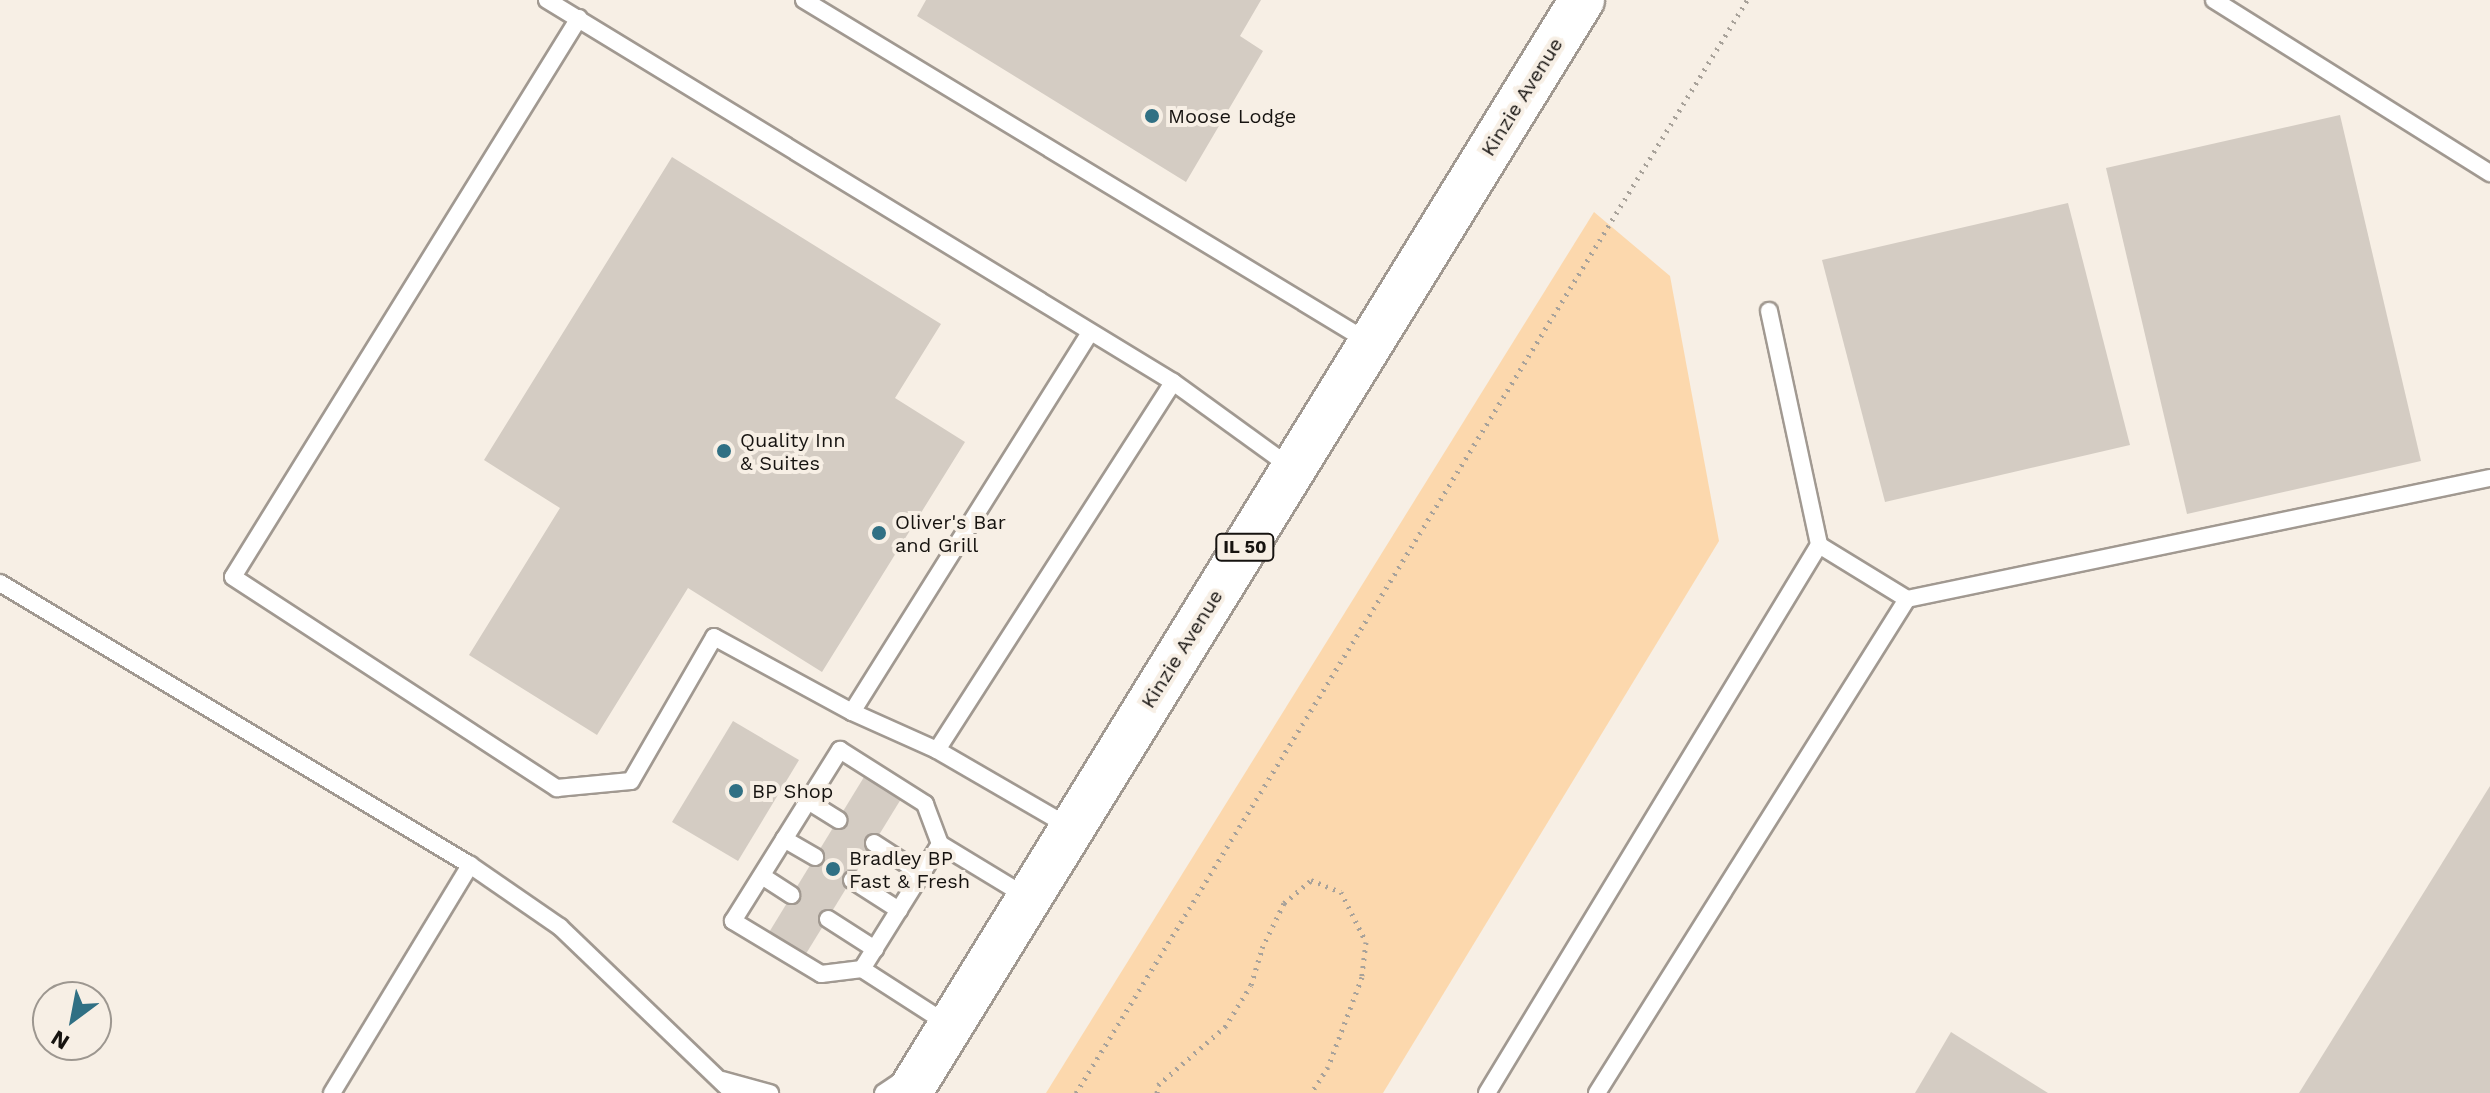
<!DOCTYPE html>
<html>
<head>
<meta charset="utf-8">
<style>
	body { margin:0 }
	#map { position:relative; width:2490px; height:1093px; overflow:hidden; background:#f7efe5; font-family:"Work Sans",sans-serif }
	div>[style] { position:absolute }
	.green>* { inset:0; background:#fcd8ad }
	.building>* { inset:0; background:#d4ccc3 }
	.path>* { height:5px; margin-top:-2.5px; transform-origin:0; background:repeating-linear-gradient(90deg,#a8a29a 0 2px,transparent 0 8px) }
	.roads { filter:drop-shadow(2px 0 #a19991) drop-shadow(-2px 0 #a19991) drop-shadow(0 2px #a19991) drop-shadow(0 -2px #a19991) }
	.service>* { height:16px; margin:-8px; padding:0 8px; transform-origin:8px; border-radius:8px; background:#fff }
	.primary>* { height:44px; margin:-22px; padding:0 22px; transform-origin:22px; border-radius:22px; background:#fff }
	.dots>* { width:22px; height:22px; translate:-50% -50%; box-sizing:border-box; border:4px solid #f7efe5; border-radius:50% }
	span { translate:-50% -50%; white-space:nowrap; text-align:center; line-height:1.15; -webkit-text-stroke:8px #f7efe5; paint-order:stroke }
	.shield-label span { padding:2px 6px; background:#f7efe5; border:2px solid; border-radius:6px; -webkit-text-stroke-width:0 }
	.shield-label { font-size:18px; color:#161310; font-weight:700 }
	.street-label { font-size:20px; color:#161310 }
	.poi-label { font-size:20px; color:#161310 }
	.left { translate:0 -50%; text-align:left }
	.north { position:absolute; left:32px; top:981px; width:80px; height:80px; box-sizing:border-box; background:#f7efe5; border:2px solid #9d9790; border-radius:50%; rotate:212deg; font-size:22px; font-weight:700; line-height:32px; text-align:center; color:#161310 }
	.north::after { content:''; display:block; margin:auto; width:28px; height:36px; background:#307084; clip-path:polygon(50% 0,100% 100%,50% 72%,0 100%) }
</style>
</head>
<body>
<div id="map">
	<div class="green">
		<i style="clip-path:polygon(1594px 212px,1670px 276px,1719px 541px,1383px 1093px,1046px 1093px)"></i>
	</div>
	<div class="building">
		<i style="clip-path:polygon(926px 0,1261px 0,1240px 36px,1263px 51px,1186px 182px,917px 16px)"></i>
		<i style="clip-path:polygon(2340px 115px,2421px 461px,2187px 514px,2106px 168px)"></i>
		<i style="clip-path:polygon(672px 157px,941px 324px,895px 398px,965px 442px,822px 672px,688px 588px,597px 735px,469px 655px,560px 508px,484px 460px)"></i>
		<i style="clip-path:polygon(2068px 203px,2130px 445px,1885px 502px,1822px 260px)"></i>
		<i style="clip-path:polygon(733px 721px,799px 760px,738px 861px,672px 822px)"></i>
		<i style="clip-path:polygon(864px 777px,901px 799px,804px 957px,768px 934px)"></i>
		<i style="clip-path:polygon(2490px 786px,2490px 1093px,2299px 1093px)"></i>
		<i style="clip-path:polygon(1951px 1032px,2048px 1093px,1915px 1093px)"></i>
	</div>
	<div class="path">
		<i style="left:1076px;top:1093px;width:1283px;rotate:-58.45deg"></i>
		<i style="left:1157px;top:1093px;width:8px;rotate:-83deg"></i>
		<i style="left:1158px;top:1085px;width:89px;rotate:-40.9deg"></i>
		<i style="left:1225px;top:1027px;width:49px;rotate:-58.2deg"></i>
		<i style="left:1251px;top:985px;width:39px;rotate:-73deg"></i>
		<i style="left:1262px;top:948px;width:50px;rotate:-63.9deg"></i>
		<i style="left:1284px;top:903px;width:35px;rotate:-40deg"></i>
		<i style="left:1311px;top:880px;width:32px;rotate:22deg"></i>
		<i style="left:1341px;top:892px;width:56px;rotate:63.4deg"></i>
		<i style="left:1366px;top:942px;width:35px;rotate:97deg"></i>
		<i style="left:1362px;top:977px;width:96px;rotate:110.7deg"></i>
		<i style="left:1328px;top:1067px;width:31px;rotate:123deg"></i>
	</div>
	<div class="roads">
		<div class="service">
			<i style="left:547px;top:0;width:733px;rotate:31.39deg"></i>
			<i style="left:1173px;top:382px;width:147px;rotate:35.9deg"></i>
			<i style="left:804px;top:0;width:660px;rotate:31.19deg"></i>
			<i style="left:2214px;top:0;width:326px;rotate:32.1deg"></i>
			<i style="left:579px;top:18px;width:657px;rotate:121.76deg"></i>
			<i style="left:233px;top:577px;width:387px;rotate:33.1deg"></i>
			<i style="left:557px;top:788px;width:74px;rotate:-5.4deg"></i>
			<i style="left:631px;top:781px;width:166px;rotate:-60deg"></i>
			<i style="left:714px;top:637px;width:157px;rotate:28.5deg"></i>
			<i style="left:852px;top:712px;width:93px;rotate:24.1deg"></i>
			<i style="left:937px;top:750px;width:154px;rotate:30.1deg"></i>
			<i style="left:1769px;top:311px;width:239px;rotate:77.9deg"></i>
			<i style="left:1819px;top:545px;width:103px;rotate:31.5deg"></i>
			<i style="left:1907px;top:599px;width:595px;rotate:-11.73deg"></i>
			<i style="left:0;top:583px;width:548px;rotate:30.96deg"></i>
			<i style="left:852px;top:712px;width:448px;rotate:-57.9deg"></i>
			<i style="left:937px;top:750px;width:437px;rotate:-57.3deg"></i>
			<i style="left:808px;top:801px;width:36px;rotate:32deg"></i>
			<i style="left:784px;top:839px;width:36px;rotate:30deg"></i>
			<i style="left:874px;top:843px;width:57px;rotate:32.9deg"></i>
			<i style="left:762px;top:876px;width:35px;rotate:33deg"></i>
			<i style="left:852px;top:880px;width:56px;rotate:32.6deg"></i>
			<i style="left:828px;top:919px;width:56px;rotate:32.6deg"></i>
			<i style="left:862px;top:969px;width:41px;rotate:173deg"></i>
			<i style="left:821px;top:974px;width:103px;rotate:-148.9deg"></i>
			<i style="left:733px;top:921px;width:202px;rotate:-58deg"></i>
			<i style="left:840px;top:750px;width:101px;rotate:32.4deg"></i>
			<i style="left:925px;top:804px;width:43px;rotate:69.4deg"></i>
			<i style="left:949px;top:1025px;width:103px;rotate:-147.2deg"></i>
			<i style="left:862px;top:969px;width:147px;rotate:-58deg"></i>
			<i style="left:940px;top:844px;width:102px;rotate:31.3deg"></i>
			<i style="left:722px;top:1080px;width:50px;rotate:15.2deg"></i>
			<i style="left:332px;top:1093px;width:267px;rotate:-58.8deg"></i>
			<i style="left:470px;top:865px;width:109px;rotate:34.6deg"></i>
			<i style="left:560px;top:927px;width:240px;rotate:43.8deg"></i>
			<i style="left:883px;top:1093px;width:27px;rotate:-34deg"></i>
			<i style="left:1487px;top:1093px;width:641px;rotate:-58.79deg"></i>
			<i style="left:1597px;top:1093px;width:583px;rotate:-57.89deg"></i>
		</div>
		<div class="primary">
			<i style="left:909px;top:1093px;width:1284px;rotate:-58.38deg"></i>
		</div>
	</div>
	<div class="dots">
		<i style="left:1152px;top:116px;background:#307084"></i>
		<i style="left:724px;top:451px;background:#307084"></i>
		<i style="left:879px;top:533px;background:#307084"></i>
		<i style="left:736px;top:791px;background:#307084"></i>
		<i style="left:833px;top:869px;background:#307084"></i>
	</div>
	<div class="shield-label">
		<span style="left:1245px;top:547px">IL 50</span>
	</div>
	<div class="street-label">
		<span style="left:1522px;top:97px;rotate:-58deg">Kinzie Avenue</span>
		<span style="left:1182px;top:649px;rotate:-58deg">Kinzie Avenue</span>
	</div>
	<div class="poi-label">
		<span class="left" style="left:1168px;top:116px">Moose Lodge</span>
		<span class="left" style="left:740px;top:452px">Quality Inn<br>&amp; Suites</span>
		<span class="left" style="left:895px;top:534px">Oliver's Bar<br>and Grill</span>
		<span class="left" style="left:752px;top:791px">BP Shop</span>
		<span class="left" style="left:849px;top:870px">Bradley BP<br>Fast &amp; Fresh</span>
	</div>
	<div class="north">N</div>
</div>
</body>
</html>
